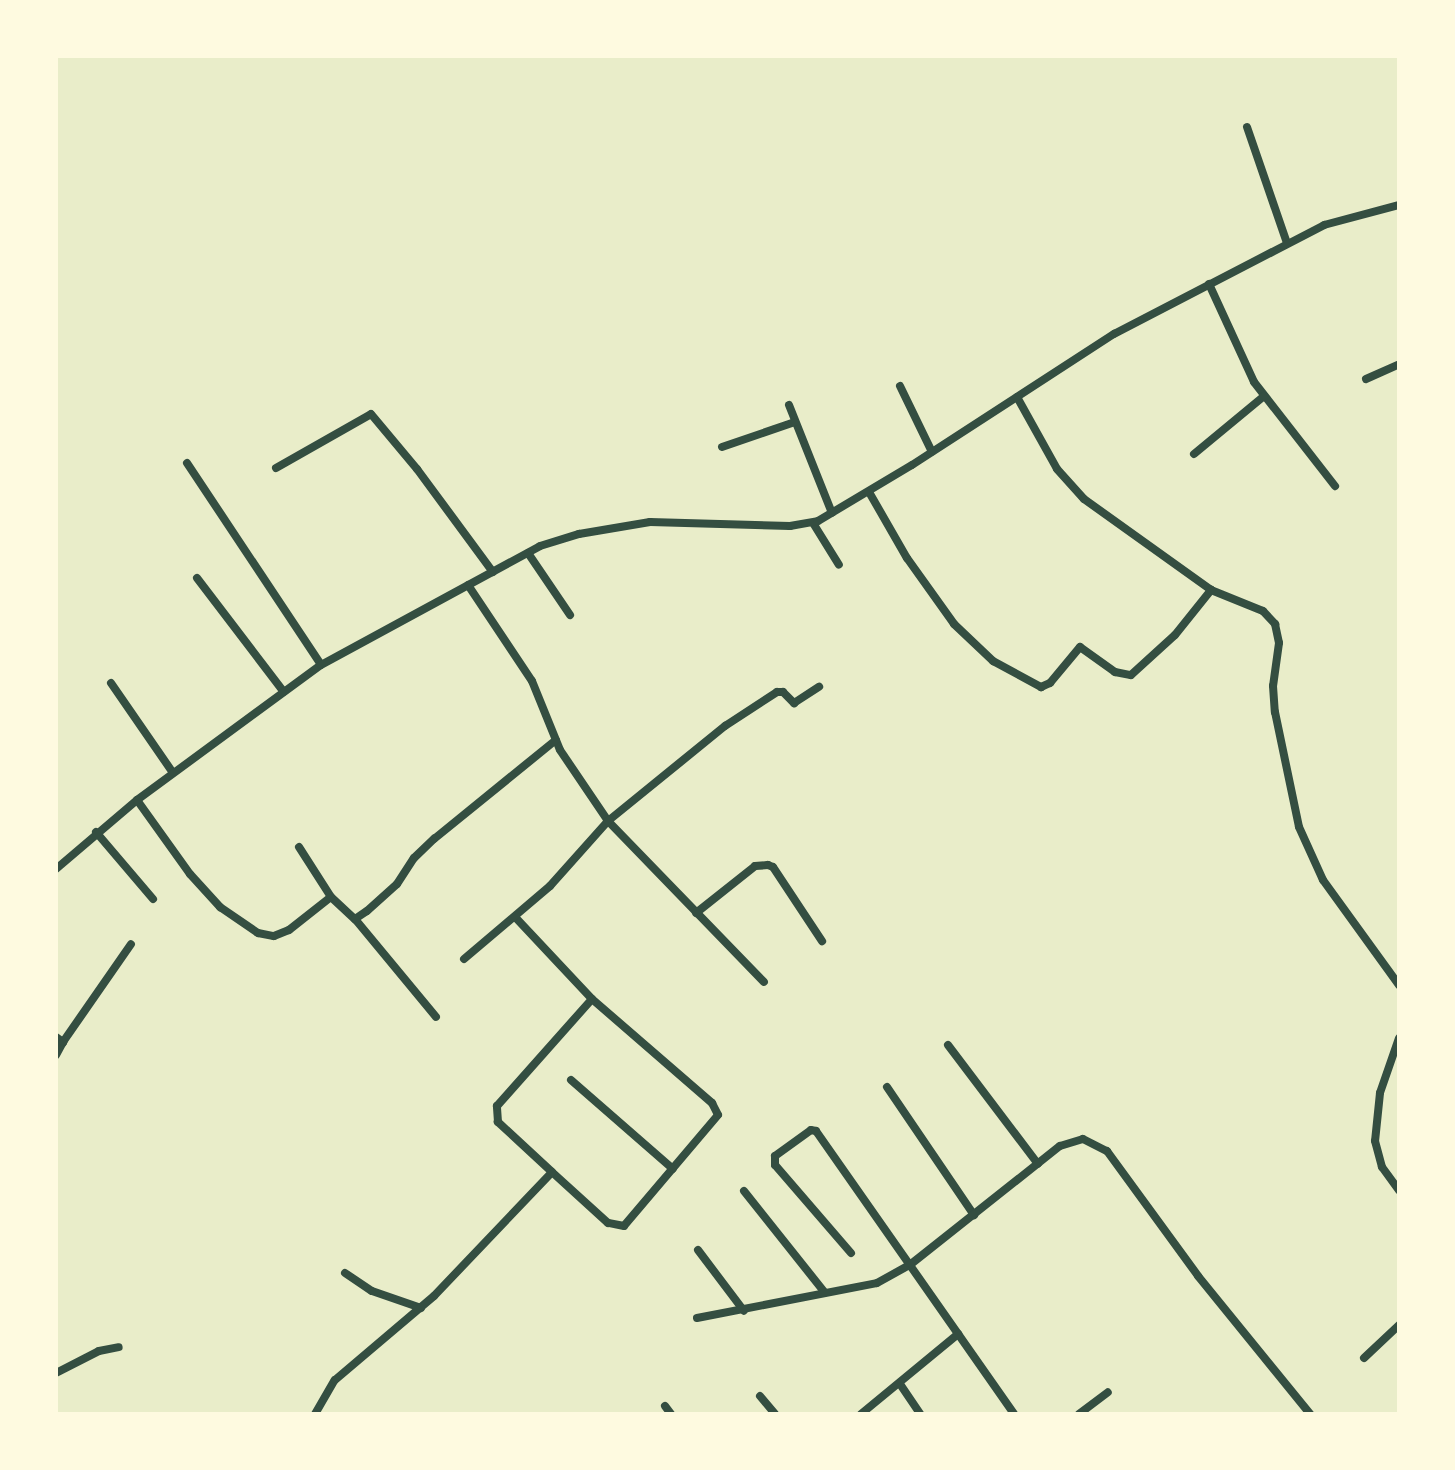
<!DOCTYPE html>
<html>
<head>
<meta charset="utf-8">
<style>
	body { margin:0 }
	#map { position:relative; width:1455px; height:1470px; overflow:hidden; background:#e9edc9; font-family:"Titillium Web",sans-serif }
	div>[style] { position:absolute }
	.minor>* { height:8px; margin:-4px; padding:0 4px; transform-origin:4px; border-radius:4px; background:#344e41 }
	span { translate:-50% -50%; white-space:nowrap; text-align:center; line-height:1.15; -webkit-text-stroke:8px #fefae0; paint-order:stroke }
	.frame { position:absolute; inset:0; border:58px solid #fefae0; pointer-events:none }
</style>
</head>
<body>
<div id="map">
	<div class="minor">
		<i style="left:1247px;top:127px;width:123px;rotate:71deg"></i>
		<i style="left:1209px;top:284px;width:108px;rotate:65.3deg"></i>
		<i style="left:1254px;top:382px;width:132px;rotate:52.1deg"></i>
		<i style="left:1366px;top:379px;width:36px;rotate:-24deg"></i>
		<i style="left:900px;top:386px;width:73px;rotate:64.1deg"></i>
		<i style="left:1017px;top:397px;width:82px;rotate:60.9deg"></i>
		<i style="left:1057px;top:469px;width:40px;rotate:48deg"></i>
		<i style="left:1084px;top:499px;width:156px;rotate:35.6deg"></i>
		<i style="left:1211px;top:590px;width:56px;rotate:22deg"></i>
		<i style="left:1263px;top:611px;width:18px;rotate:47deg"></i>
		<i style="left:1275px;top:624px;width:19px;rotate:78deg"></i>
		<i style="left:1279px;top:643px;width:43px;rotate:97.9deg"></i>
		<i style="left:1273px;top:686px;width:26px;rotate:86deg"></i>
		<i style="left:1275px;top:712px;width:117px;rotate:78.2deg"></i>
		<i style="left:1299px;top:827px;width:58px;rotate:65.6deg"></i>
		<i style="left:1323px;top:880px;width:130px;rotate:54.1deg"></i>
		<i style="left:789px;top:405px;width:116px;rotate:68.3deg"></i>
		<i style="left:722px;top:447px;width:77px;rotate:-18.9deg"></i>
		<i style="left:1194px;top:454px;width:91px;rotate:-39.6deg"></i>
		<i style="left:187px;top:463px;width:242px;rotate:56.4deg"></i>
		<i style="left:276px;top:468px;width:109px;rotate:-29.6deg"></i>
		<i style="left:371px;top:414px;width:72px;rotate:50.1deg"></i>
		<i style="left:417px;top:469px;width:128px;rotate:53.6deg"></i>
		<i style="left:869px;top:492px;width:76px;rotate:60.1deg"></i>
		<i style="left:907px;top:558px;width:81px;rotate:54.5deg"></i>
		<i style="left:954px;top:624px;width:54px;rotate:43.5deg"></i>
		<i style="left:993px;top:661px;width:55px;rotate:28.4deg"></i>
		<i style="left:1041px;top:687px;width:10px;rotate:-24deg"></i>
		<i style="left:1050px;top:683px;width:47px;rotate:-50.2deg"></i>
		<i style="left:1080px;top:647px;width:43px;rotate:35.5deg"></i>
		<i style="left:1115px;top:672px;width:16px;rotate:11deg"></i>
		<i style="left:1131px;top:675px;width:59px;rotate:-42.3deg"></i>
		<i style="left:1175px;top:635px;width:58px;rotate:-51.3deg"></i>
		<i style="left:813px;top:523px;width:49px;rotate:58.2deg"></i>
		<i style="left:528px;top:553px;width:75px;rotate:55.9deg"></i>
		<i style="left:197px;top:578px;width:143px;rotate:52.7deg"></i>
		<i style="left:468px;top:585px;width:115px;rotate:56.3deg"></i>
		<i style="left:532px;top:681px;width:74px;rotate:67.9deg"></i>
		<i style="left:560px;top:750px;width:86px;rotate:55.9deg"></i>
		<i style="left:608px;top:821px;width:224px;rotate:45.9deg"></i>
		<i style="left:111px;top:683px;width:109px;rotate:55.4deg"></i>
		<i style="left:137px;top:800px;width:91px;rotate:54.4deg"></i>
		<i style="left:190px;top:874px;width:45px;rotate:47.7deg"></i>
		<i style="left:220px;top:907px;width:46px;rotate:34.4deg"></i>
		<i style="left:258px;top:933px;width:16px;rotate:11deg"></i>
		<i style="left:274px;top:936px;width:16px;rotate:-22deg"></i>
		<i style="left:289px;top:930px;width:53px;rotate:-38.2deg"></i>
		<i style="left:331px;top:897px;width:33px;rotate:43deg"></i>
		<i style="left:355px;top:919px;width:14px;rotate:-34deg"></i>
		<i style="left:367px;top:911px;width:40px;rotate:-42deg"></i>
		<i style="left:397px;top:884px;width:31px;rotate:-57deg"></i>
		<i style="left:414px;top:858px;width:28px;rotate:-44deg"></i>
		<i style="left:434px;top:839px;width:157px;rotate:-39.1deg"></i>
		<i style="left:96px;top:832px;width:88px;rotate:49.6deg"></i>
		<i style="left:299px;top:847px;width:59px;rotate:57.4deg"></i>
		<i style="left:56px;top:869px;width:106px;rotate:-40.4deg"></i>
		<i style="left:137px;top:800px;width:228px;rotate:-36.3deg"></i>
		<i style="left:321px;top:665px;width:249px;rotate:-28.5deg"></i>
		<i style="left:540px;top:546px;width:41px;rotate:-17.1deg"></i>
		<i style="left:579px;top:534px;width:72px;rotate:-9.6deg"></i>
		<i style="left:650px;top:522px;width:140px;rotate:1.6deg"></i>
		<i style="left:790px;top:526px;width:28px;rotate:-10deg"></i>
		<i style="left:818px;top:521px;width:109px;rotate:-30.8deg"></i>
		<i style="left:912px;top:465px;width:241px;rotate:-33deg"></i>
		<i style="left:1114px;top:334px;width:237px;rotate:-27.4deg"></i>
		<i style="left:1324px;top:225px;width:78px;rotate:-14.9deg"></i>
		<i style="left:696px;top:913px;width:75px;rotate:-38.5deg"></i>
		<i style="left:755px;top:866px;width:13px;rotate:-4deg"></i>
		<i style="left:768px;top:865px;width:5px;rotate:22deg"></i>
		<i style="left:773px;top:867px;width:89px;rotate:56.5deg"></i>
		<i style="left:516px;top:918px;width:111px;rotate:46.8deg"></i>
		<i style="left:592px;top:999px;width:159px;rotate:40.9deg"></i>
		<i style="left:712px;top:1103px;width:13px;rotate:63deg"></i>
		<i style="left:718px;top:1115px;width:145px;rotate:130.3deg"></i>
		<i style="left:624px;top:1226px;width:16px;rotate:-169deg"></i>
		<i style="left:608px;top:1223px;width:76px;rotate:-137.7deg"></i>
		<i style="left:355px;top:919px;width:127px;rotate:50.4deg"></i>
		<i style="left:464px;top:959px;width:113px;rotate:-40.3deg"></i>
		<i style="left:550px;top:886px;width:87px;rotate:-48.3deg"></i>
		<i style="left:608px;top:821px;width:151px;rotate:-39.1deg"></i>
		<i style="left:725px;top:726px;width:62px;rotate:-33.2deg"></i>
		<i style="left:777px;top:692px;width:6px"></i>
		<i style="left:783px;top:692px;width:16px;rotate:45deg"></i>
		<i style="left:794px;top:703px;width:30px;rotate:-33deg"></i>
		<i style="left:56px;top:1037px;width:9px;rotate:36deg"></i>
		<i style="left:63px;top:1042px;width:15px;rotate:118deg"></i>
		<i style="left:1399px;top:1038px;width:58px;rotate:109.1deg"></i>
		<i style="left:1380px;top:1093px;width:48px;rotate:95.9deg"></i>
		<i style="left:1375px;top:1141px;width:27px;rotate:75deg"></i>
		<i style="left:1382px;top:1167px;width:29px;rotate:54deg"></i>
		<i style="left:63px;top:1042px;width:119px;rotate:-55.2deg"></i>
		<i style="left:948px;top:1045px;width:149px;rotate:52.9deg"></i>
		<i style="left:571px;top:1080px;width:135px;rotate:41.1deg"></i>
		<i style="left:887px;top:1087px;width:155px;rotate:55.8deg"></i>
		<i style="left:744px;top:1191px;width:130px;rotate:51.5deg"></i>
		<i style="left:698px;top:1250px;width:76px;rotate:53deg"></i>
		<i style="left:851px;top:1253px;width:116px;rotate:-130.8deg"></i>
		<i style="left:775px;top:1165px;width:9px;rotate:-90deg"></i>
		<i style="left:775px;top:1156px;width:44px;rotate:-35.8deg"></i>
		<i style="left:811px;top:1130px;width:5px;rotate:11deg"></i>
		<i style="left:816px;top:1131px;width:345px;rotate:55deg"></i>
		<i style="left:345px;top:1273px;width:32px;rotate:34deg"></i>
		<i style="left:372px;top:1291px;width:52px;rotate:19.1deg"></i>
		<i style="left:697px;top:1318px;width:183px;rotate:-11deg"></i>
		<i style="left:877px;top:1283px;width:39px;rotate:-29deg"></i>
		<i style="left:911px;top:1264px;width:190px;rotate:-38.4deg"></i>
		<i style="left:1060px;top:1146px;width:24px;rotate:-17deg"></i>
		<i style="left:1083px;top:1139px;width:27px;rotate:27deg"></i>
		<i style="left:1107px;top:1151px;width:155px;rotate:53.9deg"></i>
		<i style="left:1198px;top:1276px;width:178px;rotate:50.9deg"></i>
		<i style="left:1364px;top:1358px;width:48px;rotate:-43.3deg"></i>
		<i style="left:56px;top:1373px;width:48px;rotate:-27.1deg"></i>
		<i style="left:99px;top:1351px;width:20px;rotate:-11deg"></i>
		<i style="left:900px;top:1384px;width:36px;rotate:56deg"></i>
		<i style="left:760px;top:1396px;width:23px;rotate:50deg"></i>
		<i style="left:665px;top:1406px;width:10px;rotate:53deg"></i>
		<i style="left:315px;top:1414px;width:39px;rotate:-60deg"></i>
		<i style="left:335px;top:1380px;width:130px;rotate:-40.3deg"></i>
		<i style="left:434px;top:1296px;width:171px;rotate:-46.4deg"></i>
		<i style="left:552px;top:1172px;width:74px;rotate:-137.2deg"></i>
		<i style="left:498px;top:1122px;width:16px;rotate:-94deg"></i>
		<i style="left:497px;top:1106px;width:143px;rotate:-48.4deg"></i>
		<i style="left:861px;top:1414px;width:126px;rotate:-39.5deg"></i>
		<i style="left:1079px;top:1414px;width:36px;rotate:-37deg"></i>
	</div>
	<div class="frame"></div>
</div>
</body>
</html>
